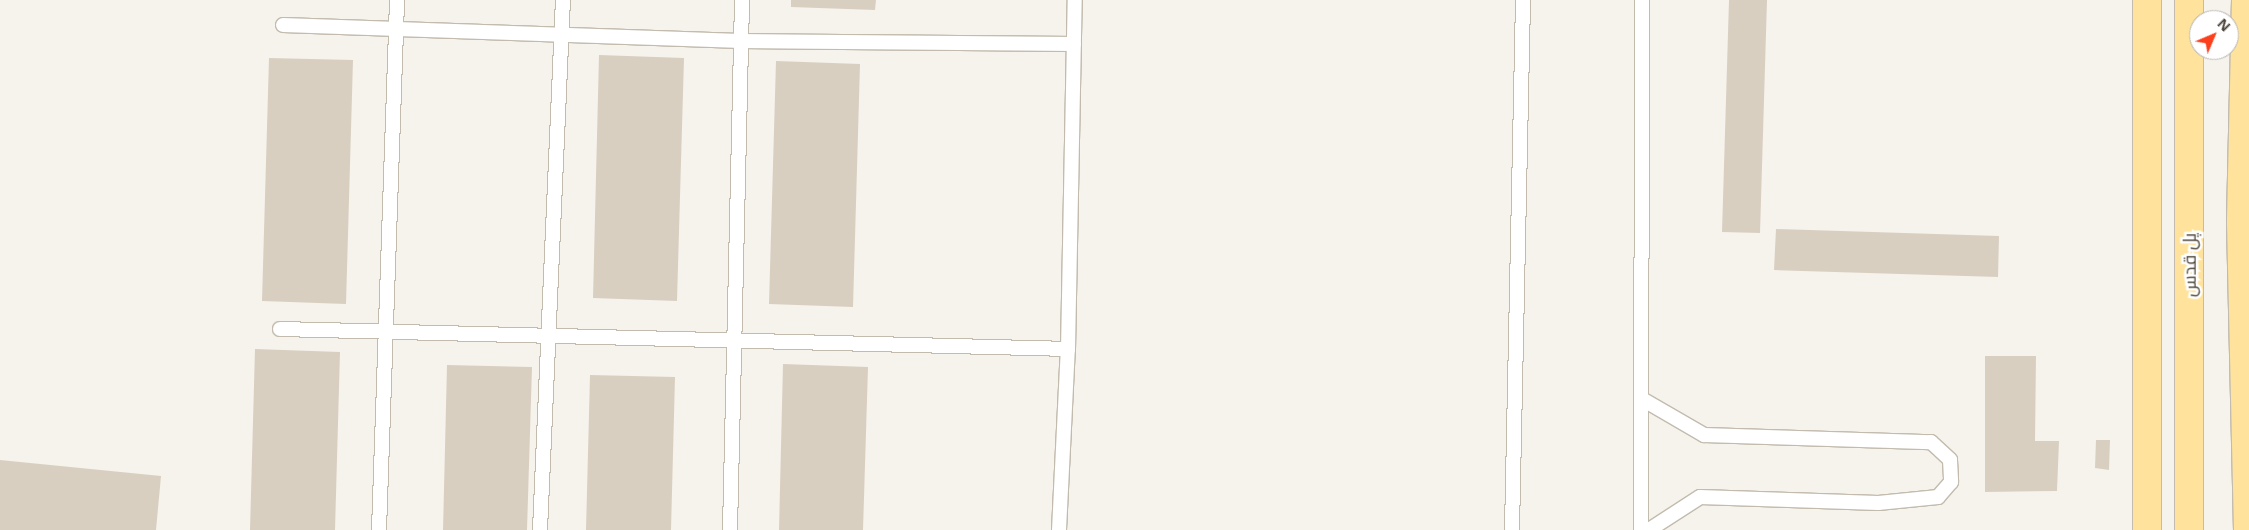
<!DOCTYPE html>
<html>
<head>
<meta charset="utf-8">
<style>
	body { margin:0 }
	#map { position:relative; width:2249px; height:530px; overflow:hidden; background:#f6f3ec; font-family:"Open Sans",Cairo,sans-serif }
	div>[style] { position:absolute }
	.building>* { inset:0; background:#d8cfc1 }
	.roads { filter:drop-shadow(1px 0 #c2bbae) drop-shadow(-1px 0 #c2bbae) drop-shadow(0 1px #c2bbae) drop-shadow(0 -1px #c2bbae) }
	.lane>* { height:14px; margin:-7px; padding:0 7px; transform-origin:7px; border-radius:7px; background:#fff }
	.primary>* { height:28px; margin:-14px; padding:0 14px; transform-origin:14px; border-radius:14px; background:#ffe39c }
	span { translate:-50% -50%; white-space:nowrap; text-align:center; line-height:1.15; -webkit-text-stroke:5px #fff; paint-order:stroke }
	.street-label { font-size:18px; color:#4b4439 }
	.north { position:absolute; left:2189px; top:10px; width:50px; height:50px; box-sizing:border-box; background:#fff; border:1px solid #b7b4b0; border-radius:50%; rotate:45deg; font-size:14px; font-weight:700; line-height:20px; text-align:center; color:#4b4439 }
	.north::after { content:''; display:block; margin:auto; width:18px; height:22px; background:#fc3f1d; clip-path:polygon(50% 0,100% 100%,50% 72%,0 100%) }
</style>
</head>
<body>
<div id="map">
	<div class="building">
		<i style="clip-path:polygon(791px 0,876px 0,875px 10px,791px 7px)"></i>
		<i style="clip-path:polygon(1729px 0,1767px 0,1760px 233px,1722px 232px)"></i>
		<i style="clip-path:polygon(599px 55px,684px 58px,677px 301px,593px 298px)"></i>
		<i style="clip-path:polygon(269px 58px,353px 60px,346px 304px,262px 301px)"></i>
		<i style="clip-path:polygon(776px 61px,860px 64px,853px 307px,769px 304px)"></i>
		<i style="clip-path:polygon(1776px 229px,1999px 236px,1998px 277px,1774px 270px)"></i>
		<i style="clip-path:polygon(255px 349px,340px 352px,335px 530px,250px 530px)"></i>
		<i style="clip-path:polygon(1985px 356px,2036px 356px,2035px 441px,2059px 441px,2057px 491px,1985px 492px)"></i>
		<i style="clip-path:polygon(783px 364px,868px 367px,863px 530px,779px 530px)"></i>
		<i style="clip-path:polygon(447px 365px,532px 367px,527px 530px,443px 530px)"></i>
		<i style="clip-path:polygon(590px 375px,675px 377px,671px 530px,586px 530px)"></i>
		<i style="clip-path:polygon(2096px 440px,2110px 440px,2109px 470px,2095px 468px)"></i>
		<i style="clip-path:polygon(0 460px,161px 476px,156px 530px,0 530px)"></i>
	</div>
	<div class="roads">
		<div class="lane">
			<i style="left:283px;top:25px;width:458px;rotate:2deg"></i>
			<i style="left:741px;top:41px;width:333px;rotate:0.5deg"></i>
			<i style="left:280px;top:329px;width:788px;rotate:1.45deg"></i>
			<i style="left:1642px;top:399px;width:72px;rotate:30.1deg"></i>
			<i style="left:1704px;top:435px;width:227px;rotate:1.8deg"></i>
			<i style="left:1931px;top:442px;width:26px;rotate:43deg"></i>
			<i style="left:1950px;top:460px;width:22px;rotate:87deg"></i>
			<i style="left:1951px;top:482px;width:20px;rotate:131deg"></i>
			<i style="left:1938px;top:497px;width:60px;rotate:174.3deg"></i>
			<i style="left:1878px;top:503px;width:178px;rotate:-178.1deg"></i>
			<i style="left:1700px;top:497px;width:61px;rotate:147.1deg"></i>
			<i style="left:379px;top:530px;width:530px;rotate:-88.05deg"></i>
			<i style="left:540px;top:530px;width:530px;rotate:-87.52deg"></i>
			<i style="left:730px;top:530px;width:530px;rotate:-88.7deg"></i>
			<i style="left:1059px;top:530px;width:181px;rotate:-87.2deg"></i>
			<i style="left:1068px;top:349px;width:349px;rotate:-88.9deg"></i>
			<i style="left:1512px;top:530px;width:530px;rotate:-88.81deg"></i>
			<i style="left:1641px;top:530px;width:530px;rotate:-89.89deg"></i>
		</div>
		<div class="primary">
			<i style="left:2147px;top:0;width:530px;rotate:90deg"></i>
			<i style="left:2246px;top:0;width:222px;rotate:91.3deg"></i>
			<i style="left:2241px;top:222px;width:308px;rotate:88.7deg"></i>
			<i style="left:2189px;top:530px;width:530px;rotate:-90deg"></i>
		</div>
	</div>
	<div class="street-label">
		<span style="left:2189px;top:265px;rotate:-90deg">پل قدس</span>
	</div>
	<div class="north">N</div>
</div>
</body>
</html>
